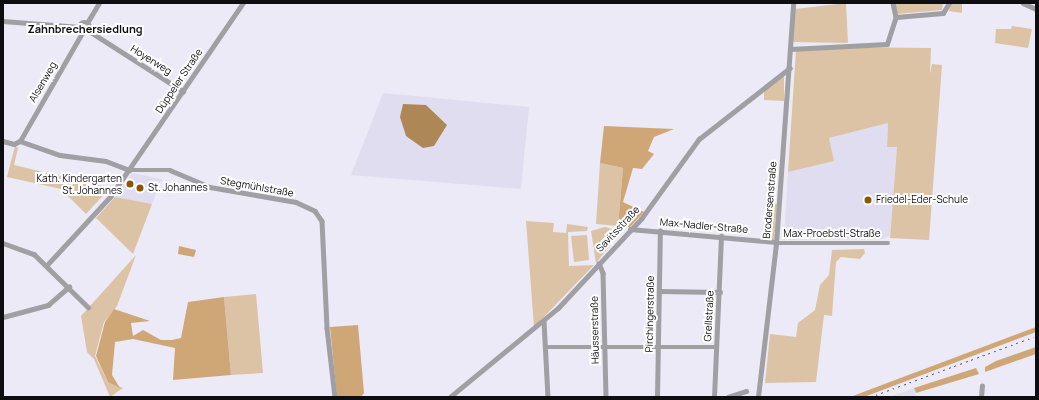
<!DOCTYPE html>
<html>
<head>
<meta charset="utf-8">
<style>
	body { margin:0 }
	#map { position:relative; width:1039px; height:400px; overflow:hidden; background:#eceaf6; font-family:Manrope,sans-serif }
	div>[style] { position:absolute }
	.built>* { inset:0; background:#dfddef }
	.green>* { inset:0; background:#dcc3a5 }
	.forest>* { inset:0; background:#cfa776 }
	.water>* { inset:0; background:#ae8757 }
	.street>* { height:4.5px; margin:-2.25px; padding:0 2.25px; transform-origin:2.25px; border-radius:2.25px; background:#9f9fa4 }
	.street>.ring { margin:-2.25px; padding:0; box-sizing:content-box; background:none; border:4.5px solid #9f9fa4; border-radius:50% }
	.rail>* { height:1px; margin-top:-0.5px; transform-origin:0; background:repeating-linear-gradient(90deg,#5f5e65 0 2px,transparent 0 6px) }
	.dots>* { width:11px; height:11px; translate:-50% -50%; box-sizing:border-box; border:2px solid #fff; border-radius:50% }
	span { translate:-50% -50%; white-space:nowrap; text-align:center; line-height:1.15; -webkit-text-stroke:4px #fff; paint-order:stroke }
	.street-label { font-size:10px; color:#0e0e12 }
	.poi-label { font-size:10px; color:#0e0e12 }
	.right { translate:-100% -50%; text-align:right }
	.left { translate:0 -50%; text-align:left }
	.neighbourhood-label { font-size:11px; color:#0e0e12; font-weight:700 }
	.frame { position:absolute; inset:0; border:4px solid #0e0e12; pointer-events:none }
</style>
</head>
<body>
<div id="map">
	<div class="built">
		<i style="clip-path:polygon(383px 93px,529px 107px,521px 189px,351px 175px)"></i>
		<i style="clip-path:polygon(888px 123px,887px 147px,897px 146px,890px 236px,882px 239px,784px 240px,788px 172px,834px 161px,829px 138px)"></i>
		<i style="clip-path:polygon(132px 173px,162px 179px,152px 204px,115px 197px)"></i>
		<i style="clip-path:polygon(914px 388px,916px 397px,890px 397px)"></i>
	</div>
	<div class="green">
		<i style="clip-path:polygon(846px 3px,848px 43px,792px 42px,795px 9px)"></i>
		<i style="clip-path:polygon(895px 3px,943px 3px,942px 10px,897px 14px)"></i>
		<i style="clip-path:polygon(951px 3px,962px 3px,962px 13px,949px 11px)"></i>
		<i style="clip-path:polygon(1012px 26px,1032px 29px,1028px 48px,995px 43px,996px 29px,1011px 29px)"></i>
		<i style="clip-path:polygon(845px 47px,931px 48px,930px 74px,932px 64px,942px 65px,929px 240px,890px 238px,897px 147px,887px 147px,888px 123px,829px 138px,834px 161px,788px 172px,796px 50px)"></i>
		<i style="clip-path:polygon(784px 74px,784px 101px,764px 100px,764px 88px)"></i>
		<i style="clip-path:polygon(15px 146px,18px 148px,14px 165px,110px 188px,86px 214px,61px 189px,7px 177px)"></i>
		<i style="clip-path:polygon(600px 163px,623px 168px,618px 226px,596px 224px)"></i>
		<i style="clip-path:polygon(115px 197px,152px 204px,133px 254px,96px 218px)"></i>
		<i style="clip-path:polygon(771px 204px,777px 204px,774px 240px,768px 240px)"></i>
		<i style="clip-path:polygon(526px 221px,554px 223px,553px 232px,566px 233px,567px 224px,588px 227px,587px 231px,568px 232px,569px 266px,594px 265px,534px 327px)"></i>
		<i style="clip-path:polygon(605px 227px,621px 232px,596px 263px,591px 231px)"></i>
		<i style="clip-path:polygon(587px 235px,589px 260px,574px 262px,571px 236px)"></i>
		<i style="clip-path:polygon(864px 249px,865px 253px,860px 259px,841px 257px,836px 262px,832px 316px,824px 315px,816px 382px,765px 383px,770px 334px,796px 337px,798px 323px,815px 310px,820px 285px,829px 275px,832px 250px)"></i>
		<i style="clip-path:polygon(136px 255px,117px 306px,104px 322px,95px 356px,108px 382px,123px 388px,110px 397px,94px 359px,87px 352px,81px 316px)"></i>
		<i style="clip-path:polygon(256px 294px,263px 373px,231px 375px,224px 297px)"></i>
	</div>
	<div class="forest">
		<i style="clip-path:polygon(604px 126px,674px 129px,654px 137px,648px 151px,654px 154px,642px 169px,633px 168px,623px 202px,644px 212px,630px 227px,618px 226px,623px 168px,600px 163px)"></i>
		<i style="clip-path:polygon(179px 246px,196px 250px,194px 257px,178px 254px)"></i>
		<i style="clip-path:polygon(224px 297px,231px 375px,173px 380px,175px 348px,133px 339px,115px 342px,112px 375px,120px 388px,108px 382px,96px 356px,105px 322px,114px 309px,150px 321px,131px 323px,133px 336px,143px 330px,161px 340px,172px 340px,181px 338px,188px 302px)"></i>
		<i style="clip-path:polygon(358px 325px,364px 393px,361px 397px,337px 397px,330px 327px)"></i>
		<i style="clip-path:polygon(1036px 327px,1036px 332px,864px 397px,850px 397px)"></i>
		<i style="clip-path:polygon(1036px 347px,1036px 354px,985px 372px,985px 367px,996px 361px)"></i>
		<i style="clip-path:polygon(976px 368px,979px 374px,916px 393px,914px 388px)"></i>
	</div>
	<div class="water">
		<i style="clip-path:polygon(403px 104px,426px 105px,447px 125px,434px 146px,423px 148px,406px 136px,400px 117px)"></i>
	</div>
	<div class="street">
		<i style="left:893px;top:3px;width:14px;rotate:78deg"></i>
		<i style="left:1023px;top:3px;width:14px;rotate:25deg"></i>
		<i style="left:3px;top:21px;width:77px;rotate:4.5deg"></i>
		<i class="ring" style="left:79.5px;top:22.5px;width:6.5px;height:6.5px"></i>
		<i style="left:87px;top:23px;width:23px;rotate:-59deg"></i>
		<i style="left:89px;top:31px;width:112px;rotate:32.6deg"></i>
		<i style="left:790px;top:49px;width:97px;rotate:-3deg"></i>
		<i style="left:887px;top:44px;width:28px;rotate:-72deg"></i>
		<i style="left:896px;top:17px;width:47px;rotate:-4.9deg"></i>
		<i style="left:943px;top:13px;width:12px;rotate:-59deg"></i>
		<i style="left:3px;top:141px;width:11px;rotate:15deg"></i>
		<i style="left:14px;top:144px;width:7px;rotate:-27deg"></i>
		<i style="left:20px;top:141px;width:42px;rotate:19.3deg"></i>
		<i style="left:60px;top:155px;width:46px;rotate:7.4deg"></i>
		<i style="left:106px;top:161px;width:25px;rotate:21deg"></i>
		<i style="left:129px;top:170px;width:41px"></i>
		<i style="left:170px;top:170px;width:43px;rotate:23deg"></i>
		<i style="left:210px;top:187px;width:87px;rotate:9.9deg"></i>
		<i style="left:296px;top:202px;width:21px;rotate:25deg"></i>
		<i style="left:315px;top:211px;width:12px;rotate:55deg"></i>
		<i style="left:322px;top:221px;width:107px;rotate:87.3deg"></i>
		<i style="left:327px;top:328px;width:69px;rotate:83.4deg"></i>
		<i style="left:20px;top:141px;width:125px;rotate:-60.1deg"></i>
		<i style="left:630px;top:229px;width:147px;rotate:5.1deg"></i>
		<i style="left:3px;top:243px;width:33px;rotate:20deg"></i>
		<i style="left:34px;top:254px;width:76px;rotate:44.5deg"></i>
		<i style="left:776px;top:243px;width:112px"></i>
		<i style="left:599px;top:263px;width:11px;rotate:68deg"></i>
		<i style="left:603px;top:273px;width:124px;rotate:88.6deg"></i>
		<i style="left:47px;top:265px;width:93px;rotate:-47.2deg"></i>
		<i style="left:110px;top:197px;width:235px;rotate:-55.6deg"></i>
		<i style="left:659px;top:291px;width:61px;rotate:0.9deg"></i>
		<i style="left:3px;top:317px;width:47px;rotate:-14.9deg"></i>
		<i style="left:48px;top:305px;width:28px;rotate:-41deg"></i>
		<i style="left:544px;top:321px;width:76px;rotate:87deg"></i>
		<i style="left:547px;top:347px;width:169px"></i>
		<i style="left:450px;top:397px;width:140px;rotate:-39.5deg"></i>
		<i style="left:558px;top:308px;width:122px;rotate:-47deg"></i>
		<i style="left:641px;top:219px;width:99px;rotate:-54.1deg"></i>
		<i style="left:699px;top:139px;width:115px;rotate:-38deg"></i>
		<i style="left:657px;top:397px;width:166px;rotate:-89deg"></i>
		<i style="left:714px;top:397px;width:161px;rotate:-87.5deg"></i>
		<i style="left:728px;top:397px;width:19px;rotate:-18deg"></i>
		<i style="left:758px;top:397px;width:155px;rotate:-83.3deg"></i>
		<i style="left:776px;top:243px;width:241px;rotate:-85.9deg"></i>
		<i style="left:981px;top:397px;width:11px;rotate:-85deg"></i>
	</div>
	<div class="rail">
		<i style="left:870px;top:397px;width:174px;rotate:-20.2deg"></i>
	</div>
	<div class="dots">
		<i style="left:130px;top:184px;background:#895700"></i>
		<i style="left:140px;top:188px;background:#895700"></i>
		<i style="left:868px;top:200px;background:#895700"></i>
	</div>
	<div class="street-label">
		<span style="left:151px;top:60px;rotate:32deg">Hoyerweg</span>
		<span style="left:179px;top:81px;rotate:-56deg">Düppeler Straße</span>
		<span style="left:43px;top:82px;rotate:-60deg">Alsenweg</span>
		<span style="left:257px;top:187px;rotate:10deg">Stegmühlstraße</span>
		<span style="left:770px;top:200px;rotate:-85deg">Brodersenstraße</span>
		<span style="left:704px;top:226px;rotate:5deg">Max-Nadler-Straße</span>
		<span style="left:618px;top:229px;rotate:-47deg">Savitsstraße</span>
		<span style="left:832px;top:234px">Max-Proebstl-Straße</span>
		<span style="left:650px;top:314px;rotate:-89deg">Pirchingerstraße</span>
		<span style="left:709px;top:316px;rotate:-87deg">Grellstraße</span>
		<span style="left:595px;top:330px;rotate:-91deg">Häusserstraße</span>
	</div>
	<div class="poi-label">
		<span class="right" style="left:122px;top:184px">Kath. Kindergarten<br>St. Johannes</span>
		<span class="left" style="left:148px;top:188px">St. Johannes</span>
		<span class="left" style="left:876px;top:200px">Friedel-Eder-Schule</span>
	</div>
	<div class="neighbourhood-label">
		<span style="left:85px;top:29px">Zahnbrechersiedlung</span>
	</div>
	<div class="frame"></div>
</div>
</body>
</html>
